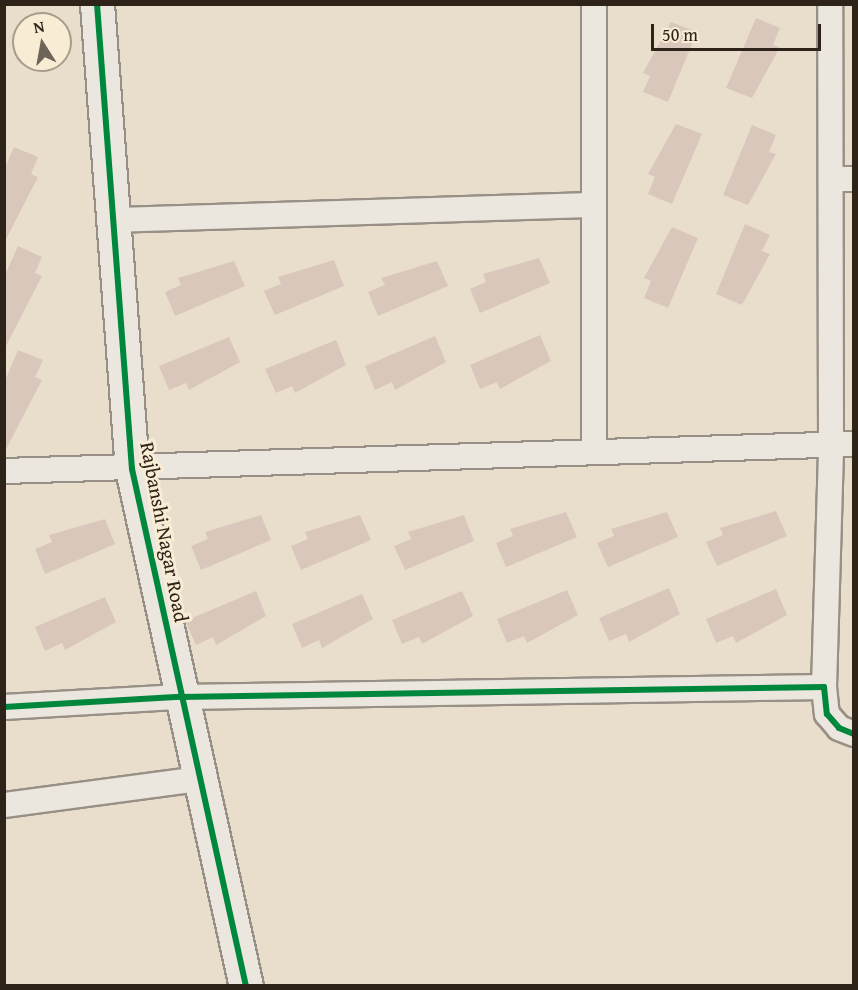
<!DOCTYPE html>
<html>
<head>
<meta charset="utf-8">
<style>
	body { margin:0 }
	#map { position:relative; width:858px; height:990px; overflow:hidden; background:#e9decc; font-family:"Gentium Book Plus",serif }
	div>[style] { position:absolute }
	.building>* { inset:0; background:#dac7bc }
	.roads { filter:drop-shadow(2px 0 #989086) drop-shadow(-2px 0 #989086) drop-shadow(0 2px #989086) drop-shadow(0 -2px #989086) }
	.street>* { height:24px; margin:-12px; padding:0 12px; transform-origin:12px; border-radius:12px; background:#ece7de }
	.secondary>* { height:33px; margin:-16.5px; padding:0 16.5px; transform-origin:16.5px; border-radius:16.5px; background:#ece7de }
	.cycleway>* { height:6px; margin:-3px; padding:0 3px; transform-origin:3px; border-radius:3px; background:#00873e }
	span { translate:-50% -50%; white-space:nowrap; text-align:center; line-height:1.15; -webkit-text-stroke:6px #f9ecd5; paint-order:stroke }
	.street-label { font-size:20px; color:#2e2319 }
	.frame { position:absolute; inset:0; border:6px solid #2e2319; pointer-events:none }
	.north { position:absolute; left:12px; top:12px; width:60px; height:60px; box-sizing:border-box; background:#f9ecd5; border:2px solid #a89c8a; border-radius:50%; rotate:349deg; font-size:16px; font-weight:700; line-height:24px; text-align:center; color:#2e2319 }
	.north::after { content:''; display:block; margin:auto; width:21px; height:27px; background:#6f6458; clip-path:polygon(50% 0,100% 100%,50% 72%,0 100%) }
	.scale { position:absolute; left:651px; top:24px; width:170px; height:27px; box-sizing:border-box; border:3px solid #2e2319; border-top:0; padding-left:8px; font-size:18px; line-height:21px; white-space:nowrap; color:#2e2319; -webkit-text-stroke:4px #f9ecd5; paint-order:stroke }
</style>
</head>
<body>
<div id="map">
	<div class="building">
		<i style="clip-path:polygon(756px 18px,780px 28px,773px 45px,780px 47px,752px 98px,726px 88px)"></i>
		<i style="clip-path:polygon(671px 22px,697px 32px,668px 102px,643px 92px,650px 76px,643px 73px)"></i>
		<i style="clip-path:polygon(676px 124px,702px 134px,672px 204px,648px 194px,655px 177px,648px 174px)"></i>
		<i style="clip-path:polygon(752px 125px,776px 135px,769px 152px,776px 154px,748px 205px,723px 195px)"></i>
		<i style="clip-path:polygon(14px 147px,38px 157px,31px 174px,38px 177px,5px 241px,4px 170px)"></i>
		<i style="clip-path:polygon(745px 224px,770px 235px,762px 251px,770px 254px,742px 305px,716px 294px)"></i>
		<i style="clip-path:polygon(672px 227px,698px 238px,668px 308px,644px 298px,651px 281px,644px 278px)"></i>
		<i style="clip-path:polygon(18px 246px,42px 257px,35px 273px,42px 276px,5px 348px,4px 277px)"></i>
		<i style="clip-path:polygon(539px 258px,550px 283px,480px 313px,470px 289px,486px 282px,483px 274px)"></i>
		<i style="clip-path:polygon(334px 260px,344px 286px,275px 315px,264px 291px,281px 284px,278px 277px)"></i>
		<i style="clip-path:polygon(234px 261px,245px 286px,175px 316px,165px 292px,181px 285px,178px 278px)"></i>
		<i style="clip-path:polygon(437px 261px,448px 286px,378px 316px,368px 292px,385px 285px,381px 278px)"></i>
		<i style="clip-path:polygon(540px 335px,551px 361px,500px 389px,497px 382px,480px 389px,470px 365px)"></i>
		<i style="clip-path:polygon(435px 336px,446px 362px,395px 390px,392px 382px,375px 390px,365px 366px)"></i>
		<i style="clip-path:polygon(229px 337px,240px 362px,189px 390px,186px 383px,169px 390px,159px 366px)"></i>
		<i style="clip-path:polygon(336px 340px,346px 365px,295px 393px,292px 386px,276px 393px,265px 369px)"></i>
		<i style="clip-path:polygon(18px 350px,43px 360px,35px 377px,42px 380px,4px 453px,4px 383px)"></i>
		<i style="clip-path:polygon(776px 511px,787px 536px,717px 566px,706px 542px,723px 535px,720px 528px)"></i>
		<i style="clip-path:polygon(566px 512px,577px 537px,506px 567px,496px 543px,513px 536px,510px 529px)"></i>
		<i style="clip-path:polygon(667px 512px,678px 537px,608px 567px,597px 543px,614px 536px,611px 529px)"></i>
		<i style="clip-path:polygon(261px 515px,271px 540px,201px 570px,191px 546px,208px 539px,205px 532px)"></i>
		<i style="clip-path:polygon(360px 515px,371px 540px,301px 570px,291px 546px,308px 539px,305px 532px)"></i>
		<i style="clip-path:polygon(464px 515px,474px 541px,405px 570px,394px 546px,411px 539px,408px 532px)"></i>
		<i style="clip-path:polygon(105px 519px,115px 544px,45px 574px,35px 549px,52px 542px,49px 535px)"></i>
		<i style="clip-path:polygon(669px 588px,680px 614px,629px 642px,626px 634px,609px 641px,599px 618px)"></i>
		<i style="clip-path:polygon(776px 589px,787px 615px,736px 643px,733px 636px,716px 643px,706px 619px)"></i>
		<i style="clip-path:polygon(567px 590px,578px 615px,527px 643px,524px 636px,507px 643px,497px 619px)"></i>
		<i style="clip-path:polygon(256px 591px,266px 616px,216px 645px,213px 637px,196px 645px,185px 621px)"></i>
		<i style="clip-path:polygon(462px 591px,473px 616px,422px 644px,419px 637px,402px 644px,392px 620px)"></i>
		<i style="clip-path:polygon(362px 594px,373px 619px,322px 648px,319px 640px,302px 648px,292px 624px)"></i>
		<i style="clip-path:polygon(105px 597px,116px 622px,65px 650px,62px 643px,45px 651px,35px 627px)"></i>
	</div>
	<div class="roads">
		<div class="street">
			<i style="left:831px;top:179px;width:23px"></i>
			<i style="left:115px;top:220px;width:479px;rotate:-1.8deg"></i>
			<i style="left:594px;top:452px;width:448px;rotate:-90deg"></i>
			<i style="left:4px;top:471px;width:850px;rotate:-1.82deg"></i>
			<i style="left:824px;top:687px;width:243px;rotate:-88.3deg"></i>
			<i style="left:831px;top:444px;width:440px;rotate:-90.1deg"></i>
			<i style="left:4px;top:707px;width:176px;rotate:-3.3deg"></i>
			<i style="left:180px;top:697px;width:644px;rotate:-0.89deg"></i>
			<i style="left:824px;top:687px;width:27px;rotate:84deg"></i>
			<i style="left:827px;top:714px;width:18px;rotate:49deg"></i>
			<i style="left:839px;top:728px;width:16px;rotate:22deg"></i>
			<i style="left:4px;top:805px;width:197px;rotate:-7.6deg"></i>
		</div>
		<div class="secondary">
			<i style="left:97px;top:4px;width:466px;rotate:85.7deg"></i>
			<i style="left:132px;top:469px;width:529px;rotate:77.57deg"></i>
		</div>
	</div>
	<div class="cycleway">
		<i style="left:97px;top:4px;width:466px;rotate:85.7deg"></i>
		<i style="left:132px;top:469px;width:529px;rotate:77.57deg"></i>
		<i style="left:4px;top:707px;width:176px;rotate:-3.3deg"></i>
		<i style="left:180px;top:697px;width:644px;rotate:-0.89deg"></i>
		<i style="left:824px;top:687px;width:27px;rotate:84deg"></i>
		<i style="left:827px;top:714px;width:18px;rotate:49deg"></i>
		<i style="left:839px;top:728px;width:16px;rotate:22deg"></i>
	</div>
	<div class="street-label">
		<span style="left:165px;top:532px;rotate:79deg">Rajbanshi Nagar Road</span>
	</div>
	<div class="frame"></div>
	<div class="north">N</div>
	<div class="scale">50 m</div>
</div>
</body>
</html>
